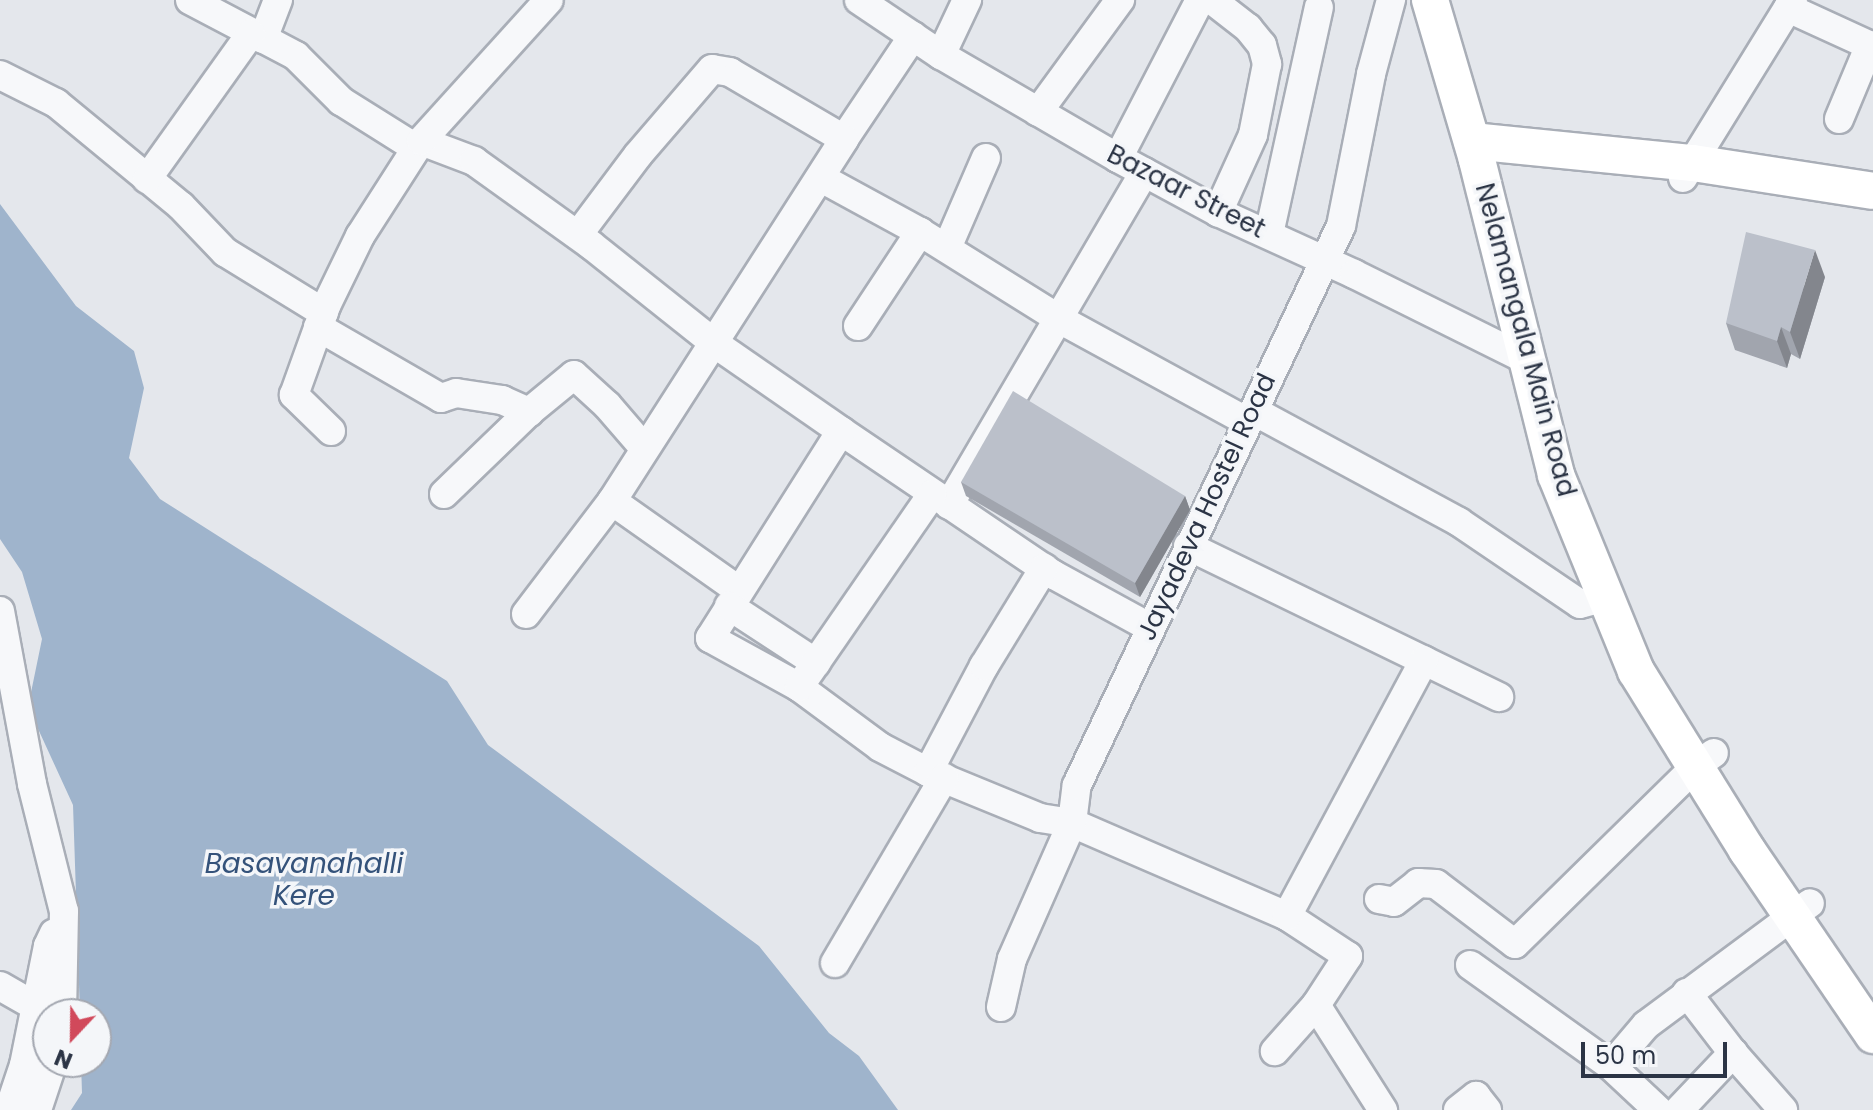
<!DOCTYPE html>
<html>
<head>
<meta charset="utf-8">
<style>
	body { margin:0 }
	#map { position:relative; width:1873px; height:1110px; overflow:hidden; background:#e4e7ec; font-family:Poppins,sans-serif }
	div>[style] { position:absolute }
	.water>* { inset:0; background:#9fb4cc }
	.roads { filter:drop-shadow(2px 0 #a9aeb7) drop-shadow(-2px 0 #a9aeb7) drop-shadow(0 2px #a9aeb7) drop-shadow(0 -2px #a9aeb7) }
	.minor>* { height:28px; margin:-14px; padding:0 14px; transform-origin:14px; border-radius:14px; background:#f7f8fa }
	.major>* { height:36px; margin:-18px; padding:0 18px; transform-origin:18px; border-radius:18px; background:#fff }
	.wall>* { inset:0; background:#a1a5ae }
	.shaded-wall>* { inset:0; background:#83868d }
	.building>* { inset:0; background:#bbc0ca }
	span { translate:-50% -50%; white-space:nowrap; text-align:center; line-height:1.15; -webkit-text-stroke:7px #f4f6f9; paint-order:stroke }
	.street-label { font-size:26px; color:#2b3445 }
	.water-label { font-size:28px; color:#34527a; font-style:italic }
	.north { position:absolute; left:32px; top:998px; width:80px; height:80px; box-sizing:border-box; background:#f4f6f9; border:2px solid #a4a8b1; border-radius:50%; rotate:202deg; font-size:22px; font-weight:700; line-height:32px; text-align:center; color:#2b3445 }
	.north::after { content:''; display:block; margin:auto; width:28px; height:36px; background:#d1495b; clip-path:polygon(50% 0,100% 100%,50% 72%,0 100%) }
	.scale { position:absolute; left:1581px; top:1042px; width:146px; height:36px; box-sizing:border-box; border:4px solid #2b3445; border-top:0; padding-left:10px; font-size:24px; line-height:28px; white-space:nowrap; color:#2b3445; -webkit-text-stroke:6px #f4f6f9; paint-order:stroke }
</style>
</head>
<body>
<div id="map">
	<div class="water">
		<i style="clip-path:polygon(0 204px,76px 306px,134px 351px,144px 388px,129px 458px,160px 499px,447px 681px,488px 745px,759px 946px,829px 1033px,859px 1056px,898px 1110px,71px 1110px,82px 1093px,81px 1062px,96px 1062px,96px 1014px,80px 1014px,73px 805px,28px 707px,42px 639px,22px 572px,0 539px)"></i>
	</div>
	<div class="roads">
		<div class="minor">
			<i style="left:190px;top:0;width:120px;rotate:27.8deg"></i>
			<i style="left:296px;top:56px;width:64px;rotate:45deg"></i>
			<i style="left:341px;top:101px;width:89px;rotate:32.1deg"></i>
			<i style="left:859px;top:0;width:99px;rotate:33.9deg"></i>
			<i style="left:941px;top:55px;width:205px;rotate:30.2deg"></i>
			<i style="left:1118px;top:158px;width:114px;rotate:28.4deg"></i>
			<i style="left:1218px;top:212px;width:149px;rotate:24.5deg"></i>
			<i style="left:1354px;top:274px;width:191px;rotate:26.4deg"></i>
			<i style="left:1212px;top:0;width:46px;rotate:37.9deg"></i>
			<i style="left:1248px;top:28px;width:22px;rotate:51deg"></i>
			<i style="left:1262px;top:45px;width:20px;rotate:75deg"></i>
			<i style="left:1267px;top:64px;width:72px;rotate:101.2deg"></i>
			<i style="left:1253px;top:135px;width:85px;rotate:114.4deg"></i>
			<i style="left:1788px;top:8px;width:94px;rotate:24.6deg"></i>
			<i style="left:263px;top:39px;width:42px;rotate:-69deg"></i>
			<i style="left:941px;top:55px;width:61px;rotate:-64.7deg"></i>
			<i style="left:0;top:75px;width:63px;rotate:26.6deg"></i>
			<i style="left:56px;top:103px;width:162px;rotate:39.5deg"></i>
			<i style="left:181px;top:206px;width:64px;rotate:46.3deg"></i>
			<i style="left:225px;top:252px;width:116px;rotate:31.6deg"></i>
			<i style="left:1038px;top:112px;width:139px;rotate:-53.8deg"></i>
			<i style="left:1839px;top:119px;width:80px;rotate:-67.3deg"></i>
			<i style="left:844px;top:139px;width:124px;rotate:-56.2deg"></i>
			<i style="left:421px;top:141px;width:57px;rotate:20.7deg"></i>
			<i style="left:474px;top:161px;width:144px;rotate:35.7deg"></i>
			<i style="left:591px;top:245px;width:157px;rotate:38.5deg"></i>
			<i style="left:714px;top:343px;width:155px;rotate:34.7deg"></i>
			<i style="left:841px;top:431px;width:257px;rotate:34.1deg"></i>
			<i style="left:1054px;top:575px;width:108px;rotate:28.7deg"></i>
			<i style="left:1118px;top:158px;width:178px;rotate:-62.6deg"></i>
			<i style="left:821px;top:178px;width:113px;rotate:28.6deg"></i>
			<i style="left:920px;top:232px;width:166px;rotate:32deg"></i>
			<i style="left:1061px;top:320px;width:213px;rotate:28.6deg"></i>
			<i style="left:1683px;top:178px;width:209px;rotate:-58.3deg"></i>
			<i style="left:147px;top:179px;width:179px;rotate:-54.5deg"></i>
			<i style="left:1269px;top:234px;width:232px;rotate:-77.6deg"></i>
			<i style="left:947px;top:248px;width:98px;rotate:-66.6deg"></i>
			<i style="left:858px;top:326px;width:113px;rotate:-56.6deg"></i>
			<i style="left:318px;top:327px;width:142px;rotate:30deg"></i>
			<i style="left:441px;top:398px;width:16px;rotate:-18deg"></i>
			<i style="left:456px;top:393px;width:47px;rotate:8.7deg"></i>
			<i style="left:502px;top:400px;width:30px;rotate:24deg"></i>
			<i style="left:529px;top:412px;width:58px;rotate:-39.4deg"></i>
			<i style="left:574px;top:375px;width:45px;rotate:42.3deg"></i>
			<i style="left:607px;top:405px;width:57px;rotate:49.3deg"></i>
			<i style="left:1254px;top:411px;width:233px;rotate:28.4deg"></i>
			<i style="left:1459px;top:522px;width:146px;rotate:34.1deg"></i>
			<i style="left:1580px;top:604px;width:28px;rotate:-15deg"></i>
			<i style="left:331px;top:431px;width:52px;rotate:-135.8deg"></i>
			<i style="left:294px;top:395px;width:95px;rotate:-70.2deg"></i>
			<i style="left:326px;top:306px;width:78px;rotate:-64.1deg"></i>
			<i style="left:360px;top:236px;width:113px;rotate:-57.3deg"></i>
			<i style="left:421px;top:141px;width:190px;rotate:-47.8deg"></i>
			<i style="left:841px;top:431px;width:245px;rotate:122.3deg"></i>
			<i style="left:710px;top:638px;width:102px;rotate:28.8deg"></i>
			<i style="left:799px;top:687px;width:101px;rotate:36.5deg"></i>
			<i style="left:880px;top:747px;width:54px;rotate:27.5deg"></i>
			<i style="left:928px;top:772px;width:121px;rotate:22.3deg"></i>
			<i style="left:1040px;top:818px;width:32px;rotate:9deg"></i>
			<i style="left:1072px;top:823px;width:234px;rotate:23.4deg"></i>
			<i style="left:1287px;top:916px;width:73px;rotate:33.3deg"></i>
			<i style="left:1348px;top:956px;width:59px;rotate:123.1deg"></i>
			<i style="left:1316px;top:1005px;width:62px;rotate:131.7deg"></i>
			<i style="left:444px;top:494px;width:118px;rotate:-44deg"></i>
			<i style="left:612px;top:501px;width:154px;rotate:35.2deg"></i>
			<i style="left:949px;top:505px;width:386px;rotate:-59.6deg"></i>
			<i style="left:1188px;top:546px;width:346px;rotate:25.9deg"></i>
			<i style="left:729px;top:606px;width:104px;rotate:33.2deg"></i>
			<i style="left:0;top:611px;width:176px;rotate:79.5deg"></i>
			<i style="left:32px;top:784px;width:131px;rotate:75.9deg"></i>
			<i style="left:64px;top:911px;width:103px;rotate:91.1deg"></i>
			<i style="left:526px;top:614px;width:142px;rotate:-52.7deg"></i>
			<i style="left:612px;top:501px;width:430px;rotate:-57.3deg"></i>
			<i style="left:844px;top:139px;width:132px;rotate:-149.6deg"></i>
			<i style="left:730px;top:72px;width:18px;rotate:-171deg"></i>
			<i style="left:712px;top:69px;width:113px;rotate:130.7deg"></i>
			<i style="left:638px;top:155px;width:100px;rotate:126.9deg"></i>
			<i style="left:799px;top:687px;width:234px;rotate:-55.4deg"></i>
			<i style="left:928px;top:772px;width:120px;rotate:-62.2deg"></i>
			<i style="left:984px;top:666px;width:115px;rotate:-58.5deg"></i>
			<i style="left:1379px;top:899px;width:15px;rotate:11deg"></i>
			<i style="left:1394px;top:902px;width:31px;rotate:-38deg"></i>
			<i style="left:1418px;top:883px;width:18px;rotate:3deg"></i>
			<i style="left:1436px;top:884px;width:99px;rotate:37.2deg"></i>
			<i style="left:1515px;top:944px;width:254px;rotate:-44.5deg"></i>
			<i style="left:1696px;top:766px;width:22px;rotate:-36deg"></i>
			<i style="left:1287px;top:916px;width:290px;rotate:-61.8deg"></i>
			<i style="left:835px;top:963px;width:215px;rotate:-59.5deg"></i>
			<i style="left:1470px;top:965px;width:173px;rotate:35.6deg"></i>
			<i style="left:1611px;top:1066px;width:64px;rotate:43.1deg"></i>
			<i style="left:0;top:986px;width:40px;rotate:29.7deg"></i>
			<i style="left:1316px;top:1005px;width:125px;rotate:57.5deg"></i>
			<i style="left:1001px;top:1007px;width:49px;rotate:-77.1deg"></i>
			<i style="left:1012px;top:959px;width:149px;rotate:-66.2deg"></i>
			<i style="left:1072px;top:823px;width:38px;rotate:-83deg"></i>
			<i style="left:1077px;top:785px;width:618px;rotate:-64.72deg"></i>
			<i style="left:1341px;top:226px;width:155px;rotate:-78.8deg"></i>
			<i style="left:1371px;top:74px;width:77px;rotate:-74.9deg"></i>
			<i style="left:1733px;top:1053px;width:76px;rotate:48.7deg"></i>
			<i style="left:1611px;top:1066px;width:54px;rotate:-49.5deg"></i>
			<i style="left:1646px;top:1025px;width:204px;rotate:-36.6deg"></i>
			<i style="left:9px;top:1110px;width:47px;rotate:-71.6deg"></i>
			<i style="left:24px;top:1065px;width:121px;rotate:-78.6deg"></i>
			<i style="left:48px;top:946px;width:14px;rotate:-65deg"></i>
			<i style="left:37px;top:1110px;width:51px;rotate:-71.6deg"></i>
			<i style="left:1458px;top:1110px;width:23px;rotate:-38deg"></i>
			<i style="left:1476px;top:1096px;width:18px;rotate:52deg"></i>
			<i style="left:1679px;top:1110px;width:79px;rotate:-46.5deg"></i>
			<i style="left:1733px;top:1053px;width:76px;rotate:-127.5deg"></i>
		</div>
		<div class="major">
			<i style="left:1430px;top:0;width:167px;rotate:73.6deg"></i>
			<i style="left:1477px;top:160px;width:325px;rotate:75.9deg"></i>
			<i style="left:1556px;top:475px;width:212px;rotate:67.8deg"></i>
			<i style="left:1636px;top:671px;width:211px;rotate:58.2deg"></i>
			<i style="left:1747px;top:850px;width:224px;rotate:55.7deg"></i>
			<i style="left:1472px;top:141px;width:222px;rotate:5.7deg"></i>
			<i style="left:1693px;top:163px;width:182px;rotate:8.8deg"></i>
		</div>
	</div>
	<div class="wall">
		<i style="clip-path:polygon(1825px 277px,1800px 359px,1791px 354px,1787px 368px,1735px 350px,1726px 323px)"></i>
		<i style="clip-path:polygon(961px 482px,1185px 496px,1190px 510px,1140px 597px,966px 496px)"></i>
	</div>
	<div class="shaded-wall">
		<i style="clip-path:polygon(1815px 250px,1825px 277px,1800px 359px,1790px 332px)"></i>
		<i style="clip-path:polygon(1781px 327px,1791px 354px,1787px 368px,1777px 341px)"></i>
		<i style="clip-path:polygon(1185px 496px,1190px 510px,1140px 597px,1135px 583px)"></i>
	</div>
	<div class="building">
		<i style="clip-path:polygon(1746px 232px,1815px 250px,1790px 332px,1781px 327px,1777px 341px,1726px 323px)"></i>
		<i style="clip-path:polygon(1013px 391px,1185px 496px,1135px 583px,961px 482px)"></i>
	</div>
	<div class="street-label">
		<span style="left:1186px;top:192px;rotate:27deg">Bazaar Street</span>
		<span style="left:1525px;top:340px;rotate:75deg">Nelamangala Main Road</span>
		<span style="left:1207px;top:507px;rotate:-65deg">Jayadeva Hostel Road</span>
	</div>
	<div class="water-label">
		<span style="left:304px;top:880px">Basavanahalli<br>Kere</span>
	</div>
	<div class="north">N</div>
	<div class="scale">50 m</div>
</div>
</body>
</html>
